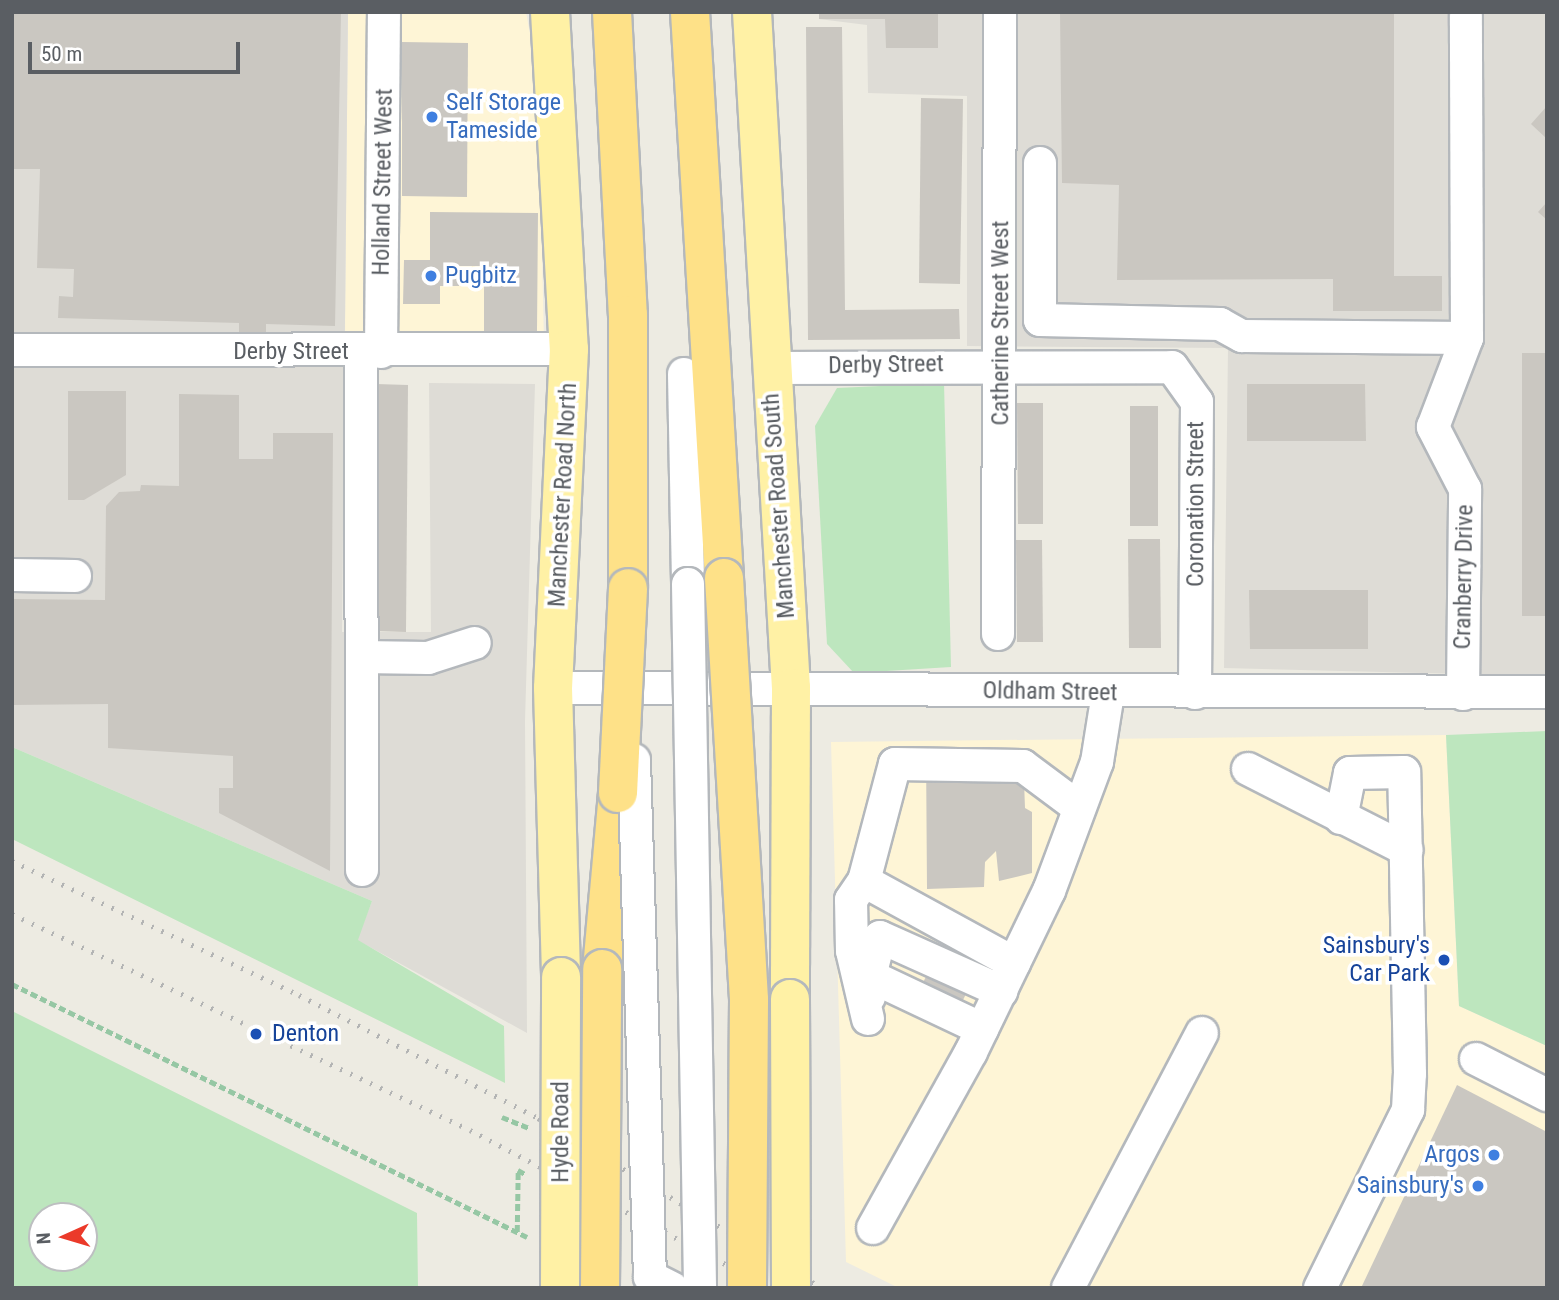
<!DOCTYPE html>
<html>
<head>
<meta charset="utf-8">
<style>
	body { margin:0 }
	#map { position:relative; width:1559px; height:1300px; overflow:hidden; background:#edebe2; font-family:"Roboto Condensed",sans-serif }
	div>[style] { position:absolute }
	.commercial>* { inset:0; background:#fef5d6 }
	.industrial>* { inset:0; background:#dedcd6 }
	.green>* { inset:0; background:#bde6be }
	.building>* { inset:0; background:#cac7c1 }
	.path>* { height:4.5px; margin-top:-2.25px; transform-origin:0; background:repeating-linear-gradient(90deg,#96c7a4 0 7px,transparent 0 10.5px) }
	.roads { filter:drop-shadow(2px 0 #b4b8bc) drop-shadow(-2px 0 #b4b8bc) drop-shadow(0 2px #b4b8bc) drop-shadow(0 -2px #b4b8bc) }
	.minor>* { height:32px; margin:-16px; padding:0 16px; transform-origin:16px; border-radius:16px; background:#fff }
	.major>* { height:38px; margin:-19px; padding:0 19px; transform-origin:19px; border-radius:19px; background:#fff1a5 }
	.highway>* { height:38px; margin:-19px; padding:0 19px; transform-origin:19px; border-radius:19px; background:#fee188 }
	.rail>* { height:5px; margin-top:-2.5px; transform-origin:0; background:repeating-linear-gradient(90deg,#b3b4b4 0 2px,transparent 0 11px) }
	.bridges { filter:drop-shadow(2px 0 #b4b8bc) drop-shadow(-2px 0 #b4b8bc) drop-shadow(0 2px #b4b8bc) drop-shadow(0 -2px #b4b8bc) }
	.minor-bridge>* { height:32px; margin:-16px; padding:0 16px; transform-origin:16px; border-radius:16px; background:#fff }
	.major-bridge>* { height:38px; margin:-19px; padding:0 19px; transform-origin:19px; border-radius:19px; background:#fff1a5 }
	.highway-bridge>* { height:38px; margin:-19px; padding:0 19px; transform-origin:19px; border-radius:19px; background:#fee188 }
	.dots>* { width:19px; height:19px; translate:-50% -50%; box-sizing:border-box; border:4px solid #fff; border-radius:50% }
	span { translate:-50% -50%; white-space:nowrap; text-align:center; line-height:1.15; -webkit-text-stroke:7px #fff; paint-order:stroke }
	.shop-label { font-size:24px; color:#366cbe }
	.left { translate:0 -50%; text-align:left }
	.right { translate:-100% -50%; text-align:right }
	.street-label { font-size:24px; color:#5a5e63 }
	.transit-label { font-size:24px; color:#164399 }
	.frame { position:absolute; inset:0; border:14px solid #5a5e63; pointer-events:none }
	.north { position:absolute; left:28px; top:1202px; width:70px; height:70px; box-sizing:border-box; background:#fff; border:2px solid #bdbfc1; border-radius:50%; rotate:266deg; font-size:19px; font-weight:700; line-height:28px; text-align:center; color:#5a5e63 }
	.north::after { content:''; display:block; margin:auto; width:24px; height:32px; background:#eb3a2a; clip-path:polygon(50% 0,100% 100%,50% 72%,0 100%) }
	.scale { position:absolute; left:28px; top:42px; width:212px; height:32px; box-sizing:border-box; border:4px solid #5a5e63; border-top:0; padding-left:9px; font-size:21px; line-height:24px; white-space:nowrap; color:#5a5e63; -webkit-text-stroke:5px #fff; paint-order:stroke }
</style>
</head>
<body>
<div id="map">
	<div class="commercial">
		<i style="clip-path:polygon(348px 12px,526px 12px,538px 77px,544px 341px,345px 335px)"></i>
		<i style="clip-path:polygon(1446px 735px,1459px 1006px,1547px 1046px,1547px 1288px,899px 1288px,846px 1262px,831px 742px)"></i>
	</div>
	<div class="industrial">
		<i style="clip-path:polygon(12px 12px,348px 12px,342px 632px,431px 632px,429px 383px,535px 384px,525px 721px,527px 1033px,357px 940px,372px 901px,12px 747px)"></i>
		<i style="clip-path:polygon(819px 12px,1547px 12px,1547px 676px,1224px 668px,1228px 348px,967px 346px,967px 96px,868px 93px,867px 25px,819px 19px)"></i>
	</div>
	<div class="green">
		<i style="clip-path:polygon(944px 383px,951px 667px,854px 673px,827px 644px,815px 426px,837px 388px)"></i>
		<i style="clip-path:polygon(1547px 731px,1547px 1046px,1459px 1006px,1446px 735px)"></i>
		<i style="clip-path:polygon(12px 747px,372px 901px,358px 940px,504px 1026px,505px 1083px,12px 839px)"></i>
		<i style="clip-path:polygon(evenodd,12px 1011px,417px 1213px,418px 1288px,12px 1288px,12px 1011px,84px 1216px,84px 1258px,42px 1258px,42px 1216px,84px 1216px)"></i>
	</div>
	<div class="building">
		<i style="clip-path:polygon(12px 12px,341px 12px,335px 326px,266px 324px,266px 334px,239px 333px,239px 323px,58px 318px,59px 296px,73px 297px,74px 269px,37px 268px,40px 169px,12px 169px)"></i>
		<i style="clip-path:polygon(819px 12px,938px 12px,938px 48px,886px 48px,885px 19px,819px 19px)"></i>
		<i style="clip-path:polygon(1060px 12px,1394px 12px,1394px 276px,1442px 276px,1442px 311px,1333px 311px,1333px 279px,1117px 280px,1119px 185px,1062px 183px)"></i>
		<i style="clip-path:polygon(806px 27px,842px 27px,845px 310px,959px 309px,960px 339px,808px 340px)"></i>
		<i style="clip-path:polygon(402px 42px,468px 43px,467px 197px,402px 196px)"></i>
		<i style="clip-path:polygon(921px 98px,963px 99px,960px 284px,919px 283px)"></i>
		<i style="clip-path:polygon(1547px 106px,1547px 139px,1531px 124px)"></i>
		<i style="clip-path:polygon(1547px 202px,1547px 220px,1538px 212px)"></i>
		<i style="clip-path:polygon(430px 212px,538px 213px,537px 331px,484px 331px,484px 266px,459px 266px,459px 286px,440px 286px,440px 304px,403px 304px,404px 260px,430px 260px)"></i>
		<i style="clip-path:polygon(1522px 353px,1547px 353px,1547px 616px,1522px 616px)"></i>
		<i style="clip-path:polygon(376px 384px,408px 385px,406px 632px,374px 631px)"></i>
		<i style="clip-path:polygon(1247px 384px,1365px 384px,1366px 441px,1247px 441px)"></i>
		<i style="clip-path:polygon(68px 391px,126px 391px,126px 475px,84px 500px,68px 500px)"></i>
		<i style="clip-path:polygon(179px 394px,239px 395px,239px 459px,273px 459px,273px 433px,333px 433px,330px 871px,219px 813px,219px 788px,233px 788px,233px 756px,108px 748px,108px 704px,12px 705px,12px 599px,105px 600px,106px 506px,119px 492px,140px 491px,141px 485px,179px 486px)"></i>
		<i style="clip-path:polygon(1017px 403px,1043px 403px,1043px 524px,1018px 524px)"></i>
		<i style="clip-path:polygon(1130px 406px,1158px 406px,1158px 526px,1130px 526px)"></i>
		<i style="clip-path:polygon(1128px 539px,1160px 539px,1161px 648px,1129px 648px)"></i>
		<i style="clip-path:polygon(1016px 540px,1042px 540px,1043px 642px,1017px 642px)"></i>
		<i style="clip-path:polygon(1249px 590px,1368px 590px,1368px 649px,1250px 649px)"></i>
		<i style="clip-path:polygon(990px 747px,1024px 781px,1025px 808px,1032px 812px,1032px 873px,999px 881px,996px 851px,985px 862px,984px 887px,927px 889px,926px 749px)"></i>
		<i style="clip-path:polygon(944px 940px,983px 960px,950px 1026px,911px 1007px)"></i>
		<i style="clip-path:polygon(1457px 1085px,1547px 1132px,1547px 1288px,1361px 1288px)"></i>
	</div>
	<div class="path">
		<i style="left:12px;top:984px;width:574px;rotate:26.16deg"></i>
		<i style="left:502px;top:1117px;width:29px;rotate:22deg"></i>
		<i style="left:517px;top:1232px;width:62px;rotate:-89.1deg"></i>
		<i style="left:518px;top:1170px;width:10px;rotate:29deg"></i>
	</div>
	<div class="roads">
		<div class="minor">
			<i style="left:1040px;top:163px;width:157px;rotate:90deg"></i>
			<i style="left:1040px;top:320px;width:180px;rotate:1.3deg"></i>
			<i style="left:1220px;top:324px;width:25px;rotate:29deg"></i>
			<i style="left:1242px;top:336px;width:225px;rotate:0.5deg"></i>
			<i style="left:12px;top:350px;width:557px;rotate:-0.1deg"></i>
			<i style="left:381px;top:352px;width:340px;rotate:-89.5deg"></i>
			<i style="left:361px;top:353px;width:517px;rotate:89.89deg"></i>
			<i style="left:770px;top:368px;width:402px;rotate:-0.1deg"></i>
			<i style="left:1172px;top:367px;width:43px;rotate:54.5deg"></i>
			<i style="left:1197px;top:402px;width:291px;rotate:90.4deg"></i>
			<i style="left:684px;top:374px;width:210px;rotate:88.9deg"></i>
			<i style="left:12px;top:575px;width:63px;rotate:0.9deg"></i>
			<i style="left:998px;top:634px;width:622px;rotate:-89.82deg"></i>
			<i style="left:362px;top:657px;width:66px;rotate:0.9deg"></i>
			<i style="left:428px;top:658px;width:49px;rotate:-17.7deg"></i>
			<i style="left:553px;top:688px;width:994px;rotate:0.23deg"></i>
			<i style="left:1463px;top:694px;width:205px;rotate:-89.4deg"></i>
			<i style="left:1465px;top:489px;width:70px;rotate:-117.3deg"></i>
			<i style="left:1433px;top:427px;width:95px;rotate:-69.1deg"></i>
			<i style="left:1467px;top:338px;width:322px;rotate:-90.2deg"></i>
			<i style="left:1248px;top:769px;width:178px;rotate:27deg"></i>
			<i style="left:864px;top:881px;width:121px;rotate:-75.2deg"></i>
			<i style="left:895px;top:764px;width:128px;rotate:0.9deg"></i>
			<i style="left:1023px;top:766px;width:69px;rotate:36.7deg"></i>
			<i style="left:870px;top:976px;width:40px;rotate:-75.6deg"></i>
			<i style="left:880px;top:937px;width:133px;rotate:24.1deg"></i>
			<i style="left:869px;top:997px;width:21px;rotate:-87deg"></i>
			<i style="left:870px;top:976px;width:124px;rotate:25.3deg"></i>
			<i style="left:868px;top:1019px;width:70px;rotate:-103.2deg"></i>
			<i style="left:852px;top:951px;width:51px;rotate:-91.1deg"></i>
			<i style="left:851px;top:900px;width:23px;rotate:-56deg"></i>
			<i style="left:864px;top:881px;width:171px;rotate:28.7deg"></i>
			<i style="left:1476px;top:1059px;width:80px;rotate:26.9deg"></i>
			<i style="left:873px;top:1228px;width:201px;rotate:-60.9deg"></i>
			<i style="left:971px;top:1052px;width:179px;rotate:-64.2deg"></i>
			<i style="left:1049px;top:891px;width:138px;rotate:-69.6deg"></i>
			<i style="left:1097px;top:762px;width:70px;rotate:-80.9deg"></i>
			<i style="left:1068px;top:1288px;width:288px;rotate:-62.3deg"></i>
			<i style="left:1320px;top:1288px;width:199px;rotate:-63.7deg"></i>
			<i style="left:1408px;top:1110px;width:36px;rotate:-87deg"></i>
			<i style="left:1410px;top:1074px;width:302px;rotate:-91.1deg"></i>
			<i style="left:1404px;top:772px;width:54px;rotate:178.9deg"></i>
			<i style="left:1350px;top:773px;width:46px;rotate:101.3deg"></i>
		</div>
		<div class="major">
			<i style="left:550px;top:12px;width:338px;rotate:86.8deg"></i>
			<i style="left:569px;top:349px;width:339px;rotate:92.7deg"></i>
			<i style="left:553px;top:688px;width:289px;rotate:88.4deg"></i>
			<i style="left:752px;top:12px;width:677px;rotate:86.7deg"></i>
			<i style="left:791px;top:688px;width:311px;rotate:90.2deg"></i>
		</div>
		<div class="highway">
			<i style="left:612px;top:12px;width:303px;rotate:87deg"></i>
			<i style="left:628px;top:315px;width:273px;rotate:90deg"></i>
			<i style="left:690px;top:12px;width:567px;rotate:86.56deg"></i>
			<i style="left:602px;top:969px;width:177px;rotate:-84.8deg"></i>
		</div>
	</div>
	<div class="rail">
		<i style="left:12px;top:861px;width:317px;rotate:25deg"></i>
		<i style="left:299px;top:995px;width:269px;rotate:27.2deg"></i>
		<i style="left:538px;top:1118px;width:331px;rotate:30.9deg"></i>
		<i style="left:12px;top:914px;width:506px;rotate:25.25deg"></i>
		<i style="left:470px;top:1130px;width:340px;rotate:27.7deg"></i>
	</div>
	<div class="bridges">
		<div class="minor-bridge">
			<i style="left:688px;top:584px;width:704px;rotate:89.02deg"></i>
			<i style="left:634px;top:760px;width:517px;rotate:88.23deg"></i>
			<i style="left:650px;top:1277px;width:25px;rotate:27deg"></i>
		</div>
		<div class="major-bridge">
			<i style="left:790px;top:999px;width:289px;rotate:89.8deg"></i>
			<i style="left:560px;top:1288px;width:311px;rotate:-89.8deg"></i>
		</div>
		<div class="highway-bridge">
			<i style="left:724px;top:578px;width:423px;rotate:86.6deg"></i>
			<i style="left:749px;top:1000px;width:288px;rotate:90.4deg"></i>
			<i style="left:618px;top:793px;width:205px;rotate:-87.2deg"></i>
			<i style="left:600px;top:1288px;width:319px;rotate:-89.6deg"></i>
		</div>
	</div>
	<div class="dots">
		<i style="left:432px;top:117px;background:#3f7fe0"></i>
		<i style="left:431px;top:276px;background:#3f7fe0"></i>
		<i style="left:1444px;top:960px;background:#1a4fb4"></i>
		<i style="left:256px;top:1034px;background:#1a4fb4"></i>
		<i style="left:1494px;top:1155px;background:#3f7fe0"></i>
		<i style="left:1478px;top:1186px;background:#3f7fe0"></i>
	</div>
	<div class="shop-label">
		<span class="left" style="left:446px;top:117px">Self Storage<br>Tameside</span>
		<span class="left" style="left:445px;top:276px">Pugbitz</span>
		<span class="right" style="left:1480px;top:1155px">Argos</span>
		<span class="right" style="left:1464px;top:1186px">Sainsbury's</span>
	</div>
	<div class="street-label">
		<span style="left:383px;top:182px;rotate:-89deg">Holland Street West</span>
		<span style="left:1001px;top:323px;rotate:-90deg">Catherine Street West</span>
		<span style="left:291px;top:352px">Derby Street</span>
		<span style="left:886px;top:365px;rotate:-1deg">Derby Street</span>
		<span style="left:563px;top:495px;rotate:-87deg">Manchester Road North</span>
		<span style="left:1196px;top:504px;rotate:-90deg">Coronation Street</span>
		<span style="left:779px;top:506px;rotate:-94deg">Manchester Road South</span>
		<span style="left:1464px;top:577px;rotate:-89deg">Cranberry Drive</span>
		<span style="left:1050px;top:692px;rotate:1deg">Oldham Street</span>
		<span style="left:561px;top:1132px;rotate:-90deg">Hyde Road</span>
	</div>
	<div class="transit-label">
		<span class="right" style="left:1430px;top:960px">Sainsbury's<br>Car Park</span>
		<span class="left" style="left:272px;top:1034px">Denton</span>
	</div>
	<div class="frame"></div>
	<div class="north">N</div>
	<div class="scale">50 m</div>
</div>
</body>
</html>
